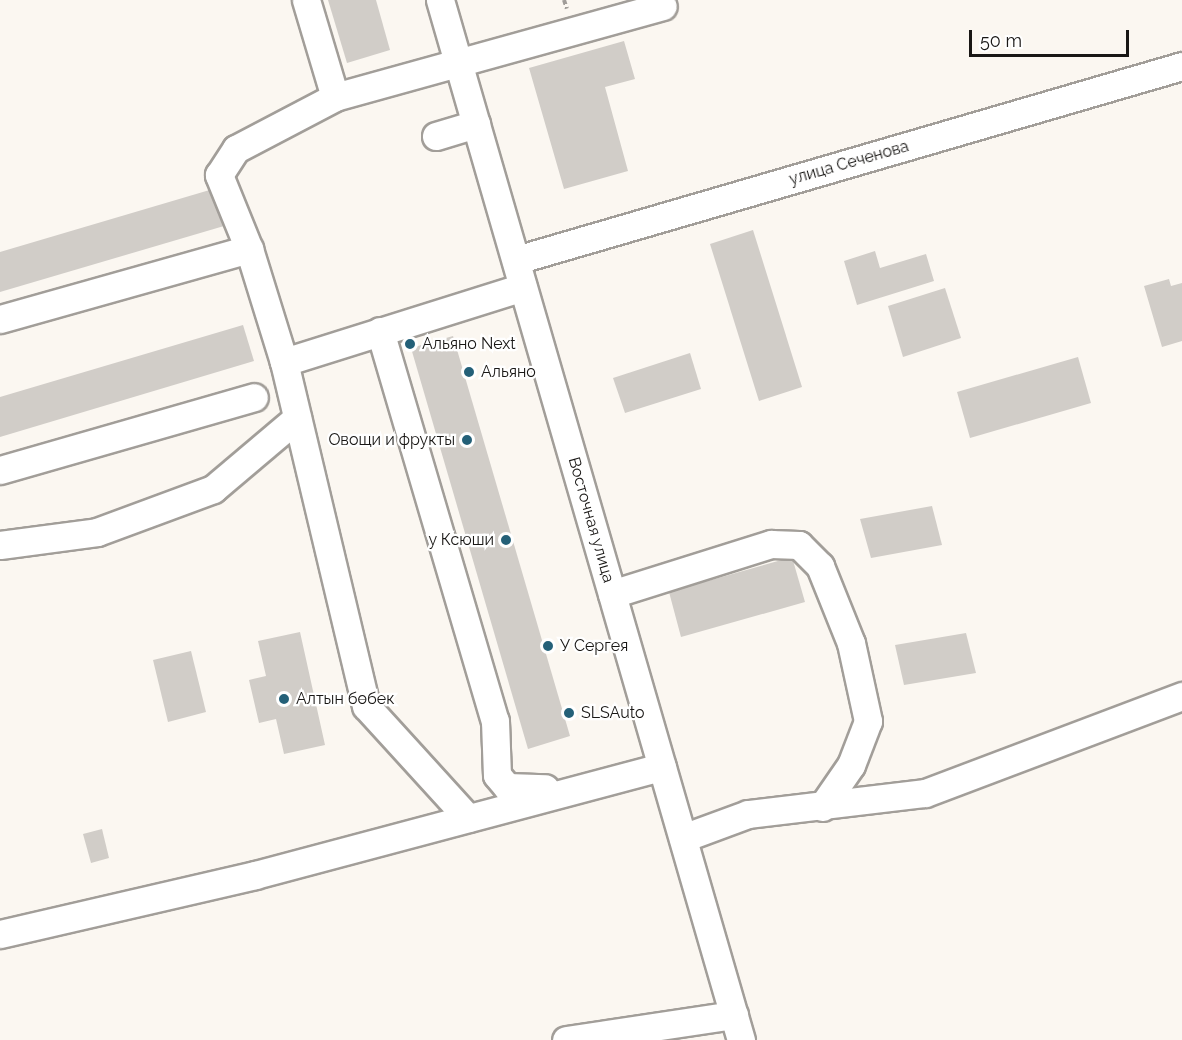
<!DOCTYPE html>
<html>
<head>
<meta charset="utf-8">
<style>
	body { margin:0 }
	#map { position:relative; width:1182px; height:1040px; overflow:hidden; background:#fbf7f1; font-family:Raleway,sans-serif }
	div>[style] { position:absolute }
	.building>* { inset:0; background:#d1cdc8 }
	.path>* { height:4px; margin-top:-2px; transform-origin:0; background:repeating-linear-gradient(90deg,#a19d99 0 4.5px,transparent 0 7.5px) }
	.roads { filter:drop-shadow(2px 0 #a29e99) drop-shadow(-2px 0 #a29e99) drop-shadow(0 2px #a29e99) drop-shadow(0 -2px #a29e99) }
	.minor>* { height:27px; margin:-13.5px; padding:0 13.5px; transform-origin:13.5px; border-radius:13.5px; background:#fff }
	.dots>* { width:16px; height:16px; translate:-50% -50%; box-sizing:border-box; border:3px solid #fff; border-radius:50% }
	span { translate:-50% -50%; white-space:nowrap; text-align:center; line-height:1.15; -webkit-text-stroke:4.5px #fff; paint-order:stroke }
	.street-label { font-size:16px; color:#191715 }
	.poi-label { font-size:16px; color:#191715 }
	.left { translate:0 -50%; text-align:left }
	.right { translate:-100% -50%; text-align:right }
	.scale { position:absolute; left:969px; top:30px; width:160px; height:27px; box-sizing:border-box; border:3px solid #191715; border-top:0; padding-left:8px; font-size:18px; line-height:21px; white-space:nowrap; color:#191715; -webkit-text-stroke:4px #fff; paint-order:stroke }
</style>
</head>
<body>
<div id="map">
	<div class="building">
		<i style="clip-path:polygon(328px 0,376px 0,390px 50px,347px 63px)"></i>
		<i style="clip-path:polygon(624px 41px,635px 79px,605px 87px,628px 171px,564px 189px,529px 68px)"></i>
		<i style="clip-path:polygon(213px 189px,224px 226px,0 292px,0 252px)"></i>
		<i style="clip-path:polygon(753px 230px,802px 387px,759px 401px,710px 244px)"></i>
		<i style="clip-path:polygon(875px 251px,880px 268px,926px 254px,934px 281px,857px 305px,844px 261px)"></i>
		<i style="clip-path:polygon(1169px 279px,1171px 286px,1182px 283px,1182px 341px,1162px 347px,1144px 286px)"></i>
		<i style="clip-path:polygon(945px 288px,961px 338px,903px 357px,888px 306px)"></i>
		<i style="clip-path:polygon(243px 325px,254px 361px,0 437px,0 397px)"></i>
		<i style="clip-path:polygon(453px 336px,570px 736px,528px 749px,411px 348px)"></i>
		<i style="clip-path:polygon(690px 353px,701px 389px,625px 413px,613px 378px)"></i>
		<i style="clip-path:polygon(1078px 357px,1091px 403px,970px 438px,957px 392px)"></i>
		<i style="clip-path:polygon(932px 506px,942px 545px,871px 558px,860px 519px)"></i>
		<i style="clip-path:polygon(792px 557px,805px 602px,681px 637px,669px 592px)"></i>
		<i style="clip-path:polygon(300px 632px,325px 745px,284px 754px,276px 719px,259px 723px,249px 680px,266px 676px,258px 641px)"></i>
		<i style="clip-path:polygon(966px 633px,976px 673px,904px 685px,895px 645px)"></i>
		<i style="clip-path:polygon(191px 651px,206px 712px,168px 722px,153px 660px)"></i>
		<i style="clip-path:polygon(102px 829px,109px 858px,91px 863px,83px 834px)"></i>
	</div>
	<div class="path">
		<i style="left:564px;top:0;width:9px;rotate:72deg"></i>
	</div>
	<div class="roads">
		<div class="minor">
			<i style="left:306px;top:0;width:101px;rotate:73.4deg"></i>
			<i style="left:440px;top:0;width:1083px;rotate:73.86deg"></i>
			<i style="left:436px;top:136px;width:42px;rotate:-16.7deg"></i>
			<i style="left:516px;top:260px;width:694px;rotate:-16.24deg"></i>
			<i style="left:0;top:319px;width:259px;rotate:-15.7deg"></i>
			<i style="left:380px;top:331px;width:407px;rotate:73.6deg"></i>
			<i style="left:495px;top:721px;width:54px;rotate:87.9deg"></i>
			<i style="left:497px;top:775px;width:16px;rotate:50deg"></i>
			<i style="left:507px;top:787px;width:38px;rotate:2deg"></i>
			<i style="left:284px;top:362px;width:250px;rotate:-17.4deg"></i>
			<i style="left:0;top:470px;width:264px;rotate:-16deg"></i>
			<i style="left:0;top:545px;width:98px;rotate:-7.6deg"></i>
			<i style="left:97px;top:532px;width:124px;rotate:-20.3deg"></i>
			<i style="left:213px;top:489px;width:110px;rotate:-40.2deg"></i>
			<i style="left:612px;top:594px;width:167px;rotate:-17.5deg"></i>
			<i style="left:771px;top:544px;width:28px;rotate:2deg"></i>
			<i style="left:799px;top:545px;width:30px;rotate:45deg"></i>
			<i style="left:820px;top:566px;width:83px;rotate:68.1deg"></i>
			<i style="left:851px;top:643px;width:80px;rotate:77.7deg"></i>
			<i style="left:868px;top:721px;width:47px;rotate:111.1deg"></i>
			<i style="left:851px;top:765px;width:51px;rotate:124.6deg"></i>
			<i style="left:468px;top:818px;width:151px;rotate:-132.3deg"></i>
			<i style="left:366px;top:706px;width:354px;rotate:-103.4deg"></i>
			<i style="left:284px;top:362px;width:118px;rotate:-107.2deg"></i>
			<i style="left:249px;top:249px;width:80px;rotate:-112.1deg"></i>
			<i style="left:219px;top:175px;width:31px;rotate:-57deg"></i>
			<i style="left:236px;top:149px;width:112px;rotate:-27.7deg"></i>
			<i style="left:335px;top:97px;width:340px;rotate:-15.5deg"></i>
			<i style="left:683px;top:838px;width:69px;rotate:-20.3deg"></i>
			<i style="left:748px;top:814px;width:178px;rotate:-6.8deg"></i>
			<i style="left:925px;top:793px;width:275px;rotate:-20.7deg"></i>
			<i style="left:0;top:934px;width:262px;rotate:-13deg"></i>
			<i style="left:255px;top:875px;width:421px;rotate:-14.9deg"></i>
			<i style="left:566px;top:1040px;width:170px;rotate:-8.5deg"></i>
		</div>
	</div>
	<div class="dots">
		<i style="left:410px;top:344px;background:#246078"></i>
		<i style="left:469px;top:372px;background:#246078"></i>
		<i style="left:467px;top:440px;background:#246078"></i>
		<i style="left:506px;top:540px;background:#246078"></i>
		<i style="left:548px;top:646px;background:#246078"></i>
		<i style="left:284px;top:699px;background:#246078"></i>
		<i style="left:569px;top:713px;background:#246078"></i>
	</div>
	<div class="street-label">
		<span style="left:849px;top:163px;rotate:-16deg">улица Сеченова</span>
		<span style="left:591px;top:520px;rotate:74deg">Восточная улица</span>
	</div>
	<div class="poi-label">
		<span class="left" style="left:422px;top:344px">Альяно Next</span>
		<span class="left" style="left:481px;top:372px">Альяно</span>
		<span class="right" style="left:455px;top:440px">Овощи и фрукты</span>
		<span class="right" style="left:494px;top:540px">у Ксюши</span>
		<span class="left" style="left:560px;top:646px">У Сергея</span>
		<span class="left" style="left:296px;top:699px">Алтын бөбек</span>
		<span class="left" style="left:581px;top:713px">SLSAuto</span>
	</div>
	<div class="scale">50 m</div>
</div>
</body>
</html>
